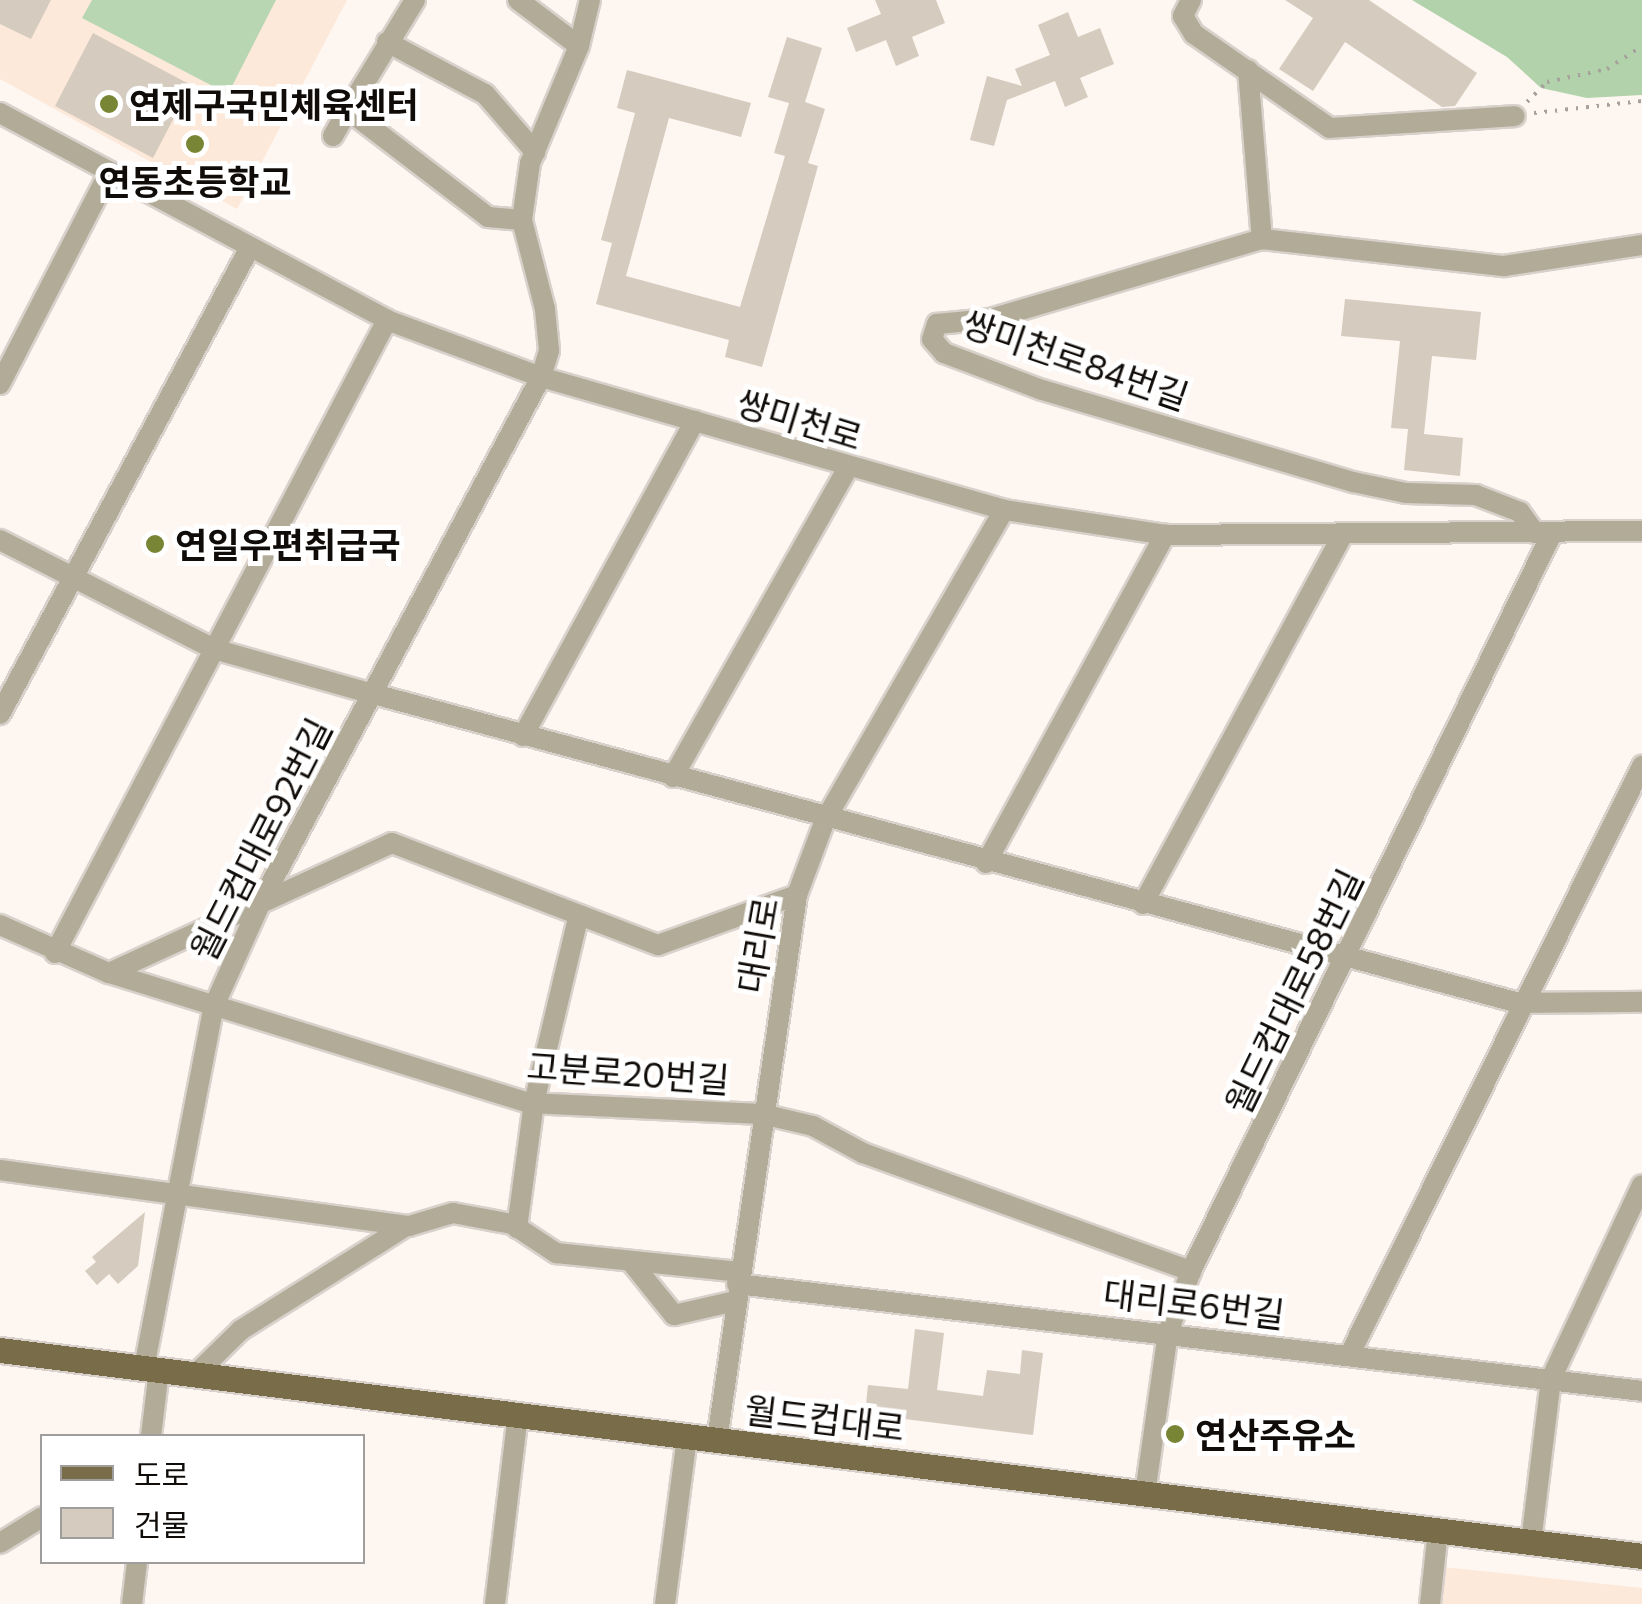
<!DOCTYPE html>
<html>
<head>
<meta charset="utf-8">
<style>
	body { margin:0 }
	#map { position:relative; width:1642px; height:1604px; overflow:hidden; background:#fef6f0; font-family:Commissioner,"Noto Sans KR",sans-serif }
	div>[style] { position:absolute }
	.built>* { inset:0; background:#fde9da }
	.green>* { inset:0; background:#b8d6b1 }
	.forest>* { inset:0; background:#b2d2ab }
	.building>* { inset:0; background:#d5cbbf }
	.path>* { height:4px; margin-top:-2px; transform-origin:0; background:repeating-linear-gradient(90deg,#a7a19c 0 2.5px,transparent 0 10.5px) }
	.roads { filter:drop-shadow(2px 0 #d8d1cb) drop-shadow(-2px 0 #d8d1cb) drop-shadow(0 2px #d8d1cb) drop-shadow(0 -2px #d8d1cb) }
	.minor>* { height:20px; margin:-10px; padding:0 10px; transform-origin:10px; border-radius:10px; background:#b2ab98 }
	.major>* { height:25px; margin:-12.5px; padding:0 12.5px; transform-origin:12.5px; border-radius:12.5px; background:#786c49 }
	.dots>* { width:28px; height:28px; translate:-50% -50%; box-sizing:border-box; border:5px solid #fff; border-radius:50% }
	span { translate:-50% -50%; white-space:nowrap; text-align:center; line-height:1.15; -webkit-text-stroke:10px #fff; paint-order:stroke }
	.poi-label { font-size:35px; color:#100c09; font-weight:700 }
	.left { translate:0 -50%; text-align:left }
	.street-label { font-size:35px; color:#100c09 }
	.legend { position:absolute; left:40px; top:1434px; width:325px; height:130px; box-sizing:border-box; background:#fff; border:2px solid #9f9e9d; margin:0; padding:12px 18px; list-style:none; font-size:30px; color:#100c09 }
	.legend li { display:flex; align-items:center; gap:20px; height:50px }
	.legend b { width:50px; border:2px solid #9f9e9d }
</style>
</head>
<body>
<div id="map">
	<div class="built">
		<i style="clip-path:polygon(0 0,347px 0,237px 209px,0 79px)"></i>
		<i style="clip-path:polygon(1443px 1567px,1642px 1588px,1642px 1604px,1438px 1604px)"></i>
	</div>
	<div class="green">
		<i style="clip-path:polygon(92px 0,276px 0,228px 94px,82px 18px)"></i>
	</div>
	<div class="forest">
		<i style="clip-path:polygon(1412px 0,1642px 0,1642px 95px,1587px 98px,1541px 88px,1507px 57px)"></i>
	</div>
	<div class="building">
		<i style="clip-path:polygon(0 0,51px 0,31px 39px,0 24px)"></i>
		<i style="clip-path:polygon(875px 0,936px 0,945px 23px,912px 37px,919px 56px,896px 66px,886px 40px,856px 52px,847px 28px,881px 14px)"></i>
		<i style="clip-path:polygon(1285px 0,1369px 0,1477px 73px,1455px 106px,1442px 107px,1345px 42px,1313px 91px,1279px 69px,1313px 18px)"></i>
		<i style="clip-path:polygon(1068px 12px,1078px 37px,1100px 28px,1114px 64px,1080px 78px,1088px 97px,1065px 107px,1055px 81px,1007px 100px,994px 146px,970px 140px,987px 76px,1022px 86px,1015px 69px,1050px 55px,1038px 25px)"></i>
		<i style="clip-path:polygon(93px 33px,191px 85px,153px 158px,55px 106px)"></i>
		<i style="clip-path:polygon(787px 37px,822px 48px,805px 102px,825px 109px,808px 163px,818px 166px,762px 367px,725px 357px,729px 340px,596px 304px,612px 243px,601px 240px,635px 113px,617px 108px,627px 70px,751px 103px,741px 137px,669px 118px,626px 276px,740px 307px,785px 156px,774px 153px,789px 103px,768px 97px)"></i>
		<i style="clip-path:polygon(1345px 299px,1481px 312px,1476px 360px,1432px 356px,1424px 434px,1463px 438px,1460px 476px,1404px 470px,1408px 429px,1391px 428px,1400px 341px,1341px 336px)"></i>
		<i style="clip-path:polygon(145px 1212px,138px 1266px,118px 1284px,109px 1274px,97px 1285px,85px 1271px,96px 1262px,92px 1257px)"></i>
		<i style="clip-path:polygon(915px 1329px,944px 1333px,937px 1390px,983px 1396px,987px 1370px,1020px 1374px,1022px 1350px,1043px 1353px,1033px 1435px,865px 1414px,868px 1385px,908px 1389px)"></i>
	</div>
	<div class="path">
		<i style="left:1527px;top:102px;width:28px;rotate:-45deg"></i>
		<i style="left:1547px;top:82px;width:61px;rotate:-12.2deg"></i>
		<i style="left:1607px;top:69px;width:42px;rotate:-33.3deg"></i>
		<i style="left:1534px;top:113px;width:109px;rotate:-6.3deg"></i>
	</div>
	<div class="roads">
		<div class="minor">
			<i style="left:415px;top:0;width:129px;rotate:121.3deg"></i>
			<i style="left:348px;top:110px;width:176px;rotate:37.4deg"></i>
			<i style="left:488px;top:217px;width:34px;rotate:5deg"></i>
			<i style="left:518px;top:0;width:76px;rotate:37deg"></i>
			<i style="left:1191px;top:0;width:18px;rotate:117deg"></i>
			<i style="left:1183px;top:16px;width:21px;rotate:59deg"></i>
			<i style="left:1194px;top:34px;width:165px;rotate:34.7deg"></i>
			<i style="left:1330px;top:128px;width:185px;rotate:-3.7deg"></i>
			<i style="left:387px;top:42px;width:111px;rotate:28deg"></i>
			<i style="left:485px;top:94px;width:77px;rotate:49.2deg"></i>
			<i style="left:1248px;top:70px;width:170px;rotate:85.3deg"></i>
			<i style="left:0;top:113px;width:439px;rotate:28.1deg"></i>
			<i style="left:387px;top:320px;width:164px;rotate:20.3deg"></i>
			<i style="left:541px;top:377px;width:482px;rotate:16deg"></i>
			<i style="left:1004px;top:510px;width:163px;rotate:8.8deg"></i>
			<i style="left:1165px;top:535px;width:477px;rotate:-0.5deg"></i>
			<i style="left:333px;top:136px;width:30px;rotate:-60deg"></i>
			<i style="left:0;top:384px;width:237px;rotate:-62.7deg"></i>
			<i style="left:1535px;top:533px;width:26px;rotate:-126deg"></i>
			<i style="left:1520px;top:512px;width:47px;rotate:-158.9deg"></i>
			<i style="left:1476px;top:495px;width:70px;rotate:-178.4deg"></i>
			<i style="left:1406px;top:493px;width:54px;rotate:-168.3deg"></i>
			<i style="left:1353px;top:482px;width:324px;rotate:-163.5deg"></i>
			<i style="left:1042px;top:390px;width:105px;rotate:-159.3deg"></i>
			<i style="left:944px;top:353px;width:18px;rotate:-131deg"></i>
			<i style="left:932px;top:339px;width:16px;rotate:-72deg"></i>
			<i style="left:937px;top:324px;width:53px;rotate:-5.4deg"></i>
			<i style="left:990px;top:319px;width:284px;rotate:-16.4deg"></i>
			<i style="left:1262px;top:239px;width:244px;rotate:6.4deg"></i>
			<i style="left:1504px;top:266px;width:140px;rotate:-8.7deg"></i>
			<i style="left:0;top:540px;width:240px;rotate:27deg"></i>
			<i style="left:214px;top:649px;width:162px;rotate:15.8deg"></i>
			<i style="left:370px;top:693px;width:1190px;rotate:15.1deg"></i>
			<i style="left:1519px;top:1003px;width:123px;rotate:-0.5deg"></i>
			<i style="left:0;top:714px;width:527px;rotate:-61.83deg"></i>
			<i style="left:523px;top:736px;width:359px;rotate:-61.4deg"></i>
			<i style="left:673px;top:777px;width:355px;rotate:-60.5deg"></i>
			<i style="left:986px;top:863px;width:374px;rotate:-61.4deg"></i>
			<i style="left:1143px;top:904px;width:416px;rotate:-61.6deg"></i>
			<i style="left:0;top:925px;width:119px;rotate:23.8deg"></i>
			<i style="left:109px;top:973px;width:440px;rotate:17.2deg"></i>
			<i style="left:529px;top:1103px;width:233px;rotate:2.7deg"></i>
			<i style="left:762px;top:1114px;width:52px;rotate:13.2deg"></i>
			<i style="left:813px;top:1126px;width:57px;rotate:28.4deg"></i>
			<i style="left:863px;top:1153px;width:349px;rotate:19.8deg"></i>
			<i style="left:55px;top:953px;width:715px;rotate:-62.32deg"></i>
			<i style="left:109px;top:973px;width:311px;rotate:-24.7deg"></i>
			<i style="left:392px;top:843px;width:285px;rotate:21deg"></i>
			<i style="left:658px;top:945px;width:148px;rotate:-19.8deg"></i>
			<i style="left:0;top:1170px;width:413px;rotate:7.8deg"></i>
			<i style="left:409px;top:1226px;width:46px;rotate:-16.5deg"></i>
			<i style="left:453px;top:1213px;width:60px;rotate:10.6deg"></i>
			<i style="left:512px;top:1224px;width:53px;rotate:33.4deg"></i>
			<i style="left:556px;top:1253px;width:184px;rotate:5.9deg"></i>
			<i style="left:517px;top:1228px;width:126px;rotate:-82.3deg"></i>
			<i style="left:534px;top:1103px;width:189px;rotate:-76.6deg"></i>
			<i style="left:632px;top:1263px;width:67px;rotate:51.1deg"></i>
			<i style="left:674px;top:1315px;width:63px;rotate:-12.9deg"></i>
			<i style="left:737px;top:1284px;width:911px;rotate:6.74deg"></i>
			<i style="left:1350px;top:1354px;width:657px;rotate:-63.59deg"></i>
			<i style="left:144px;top:1368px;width:369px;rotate:-79.1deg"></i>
			<i style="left:214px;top:1006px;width:114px;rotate:-65.7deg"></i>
			<i style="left:261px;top:902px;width:595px;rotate:-61.93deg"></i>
			<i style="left:541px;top:377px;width:28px;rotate:-73deg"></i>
			<i style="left:549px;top:350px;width:41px;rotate:-95.6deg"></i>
			<i style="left:545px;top:309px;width:92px;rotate:-104.5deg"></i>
			<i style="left:522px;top:220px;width:58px;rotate:-82deg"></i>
			<i style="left:530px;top:163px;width:127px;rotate:-67.3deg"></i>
			<i style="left:579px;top:46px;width:47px;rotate:-76.6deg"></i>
			<i style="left:196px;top:1374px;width:63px;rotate:-44.4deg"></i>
			<i style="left:241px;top:1330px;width:195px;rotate:-32.2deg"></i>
			<i style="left:151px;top:1436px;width:66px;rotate:-83.1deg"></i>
			<i style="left:717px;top:1440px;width:551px;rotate:-81.65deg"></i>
			<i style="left:797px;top:895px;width:80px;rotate:-69.5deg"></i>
			<i style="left:825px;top:820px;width:358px;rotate:-60deg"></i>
			<i style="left:1145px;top:1494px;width:164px;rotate:-81.9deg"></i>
			<i style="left:1168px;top:1332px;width:65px;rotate:-69.3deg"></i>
			<i style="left:1191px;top:1271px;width:822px;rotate:-63.93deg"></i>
			<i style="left:1531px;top:1542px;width:164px;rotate:-83deg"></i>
			<i style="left:1551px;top:1379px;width:214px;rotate:-64.9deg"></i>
			<i style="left:0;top:1543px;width:49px;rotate:-31.8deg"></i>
			<i style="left:132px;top:1604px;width:42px;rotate:-83.2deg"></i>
			<i style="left:495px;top:1604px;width:190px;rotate:-83.1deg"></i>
			<i style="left:665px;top:1604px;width:169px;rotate:-82.5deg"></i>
			<i style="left:1430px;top:1604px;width:74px;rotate:-83.8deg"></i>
		</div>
		<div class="major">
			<i style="left:0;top:1350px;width:1655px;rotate:7.15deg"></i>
		</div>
	</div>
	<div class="dots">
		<i style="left:109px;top:104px;background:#778534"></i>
		<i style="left:195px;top:144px;background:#778534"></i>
		<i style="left:155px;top:544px;background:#778534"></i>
		<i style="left:1175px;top:1434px;background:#778534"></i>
	</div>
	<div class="poi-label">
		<span class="left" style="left:129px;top:104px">연제구국민체육센터</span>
		<span style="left:195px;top:181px">연동초등학교</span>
		<span class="left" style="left:175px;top:544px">연일우편취급국</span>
		<span class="left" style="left:1195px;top:1434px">연산주유소</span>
	</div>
	<div class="street-label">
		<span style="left:1076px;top:359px;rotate:19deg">쌍미천로84번길</span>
		<span style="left:800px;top:419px;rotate:17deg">쌍미천로</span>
		<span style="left:260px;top:839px;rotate:-63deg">월드컵대로92번길</span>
		<span style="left:757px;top:945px;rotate:-80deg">대리로</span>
		<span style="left:1293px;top:991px;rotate:-64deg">월드컵대로58번길</span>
		<span style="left:628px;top:1072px;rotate:4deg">고분로20번길</span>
		<span style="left:1194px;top:1303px;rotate:7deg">대리로6번길</span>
		<span style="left:825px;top:1418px;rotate:7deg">월드컵대로</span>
	</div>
	<ul class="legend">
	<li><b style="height:12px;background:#786c49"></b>도로</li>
	<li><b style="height:28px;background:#d5cbbf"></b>건물</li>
	</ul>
</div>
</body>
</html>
